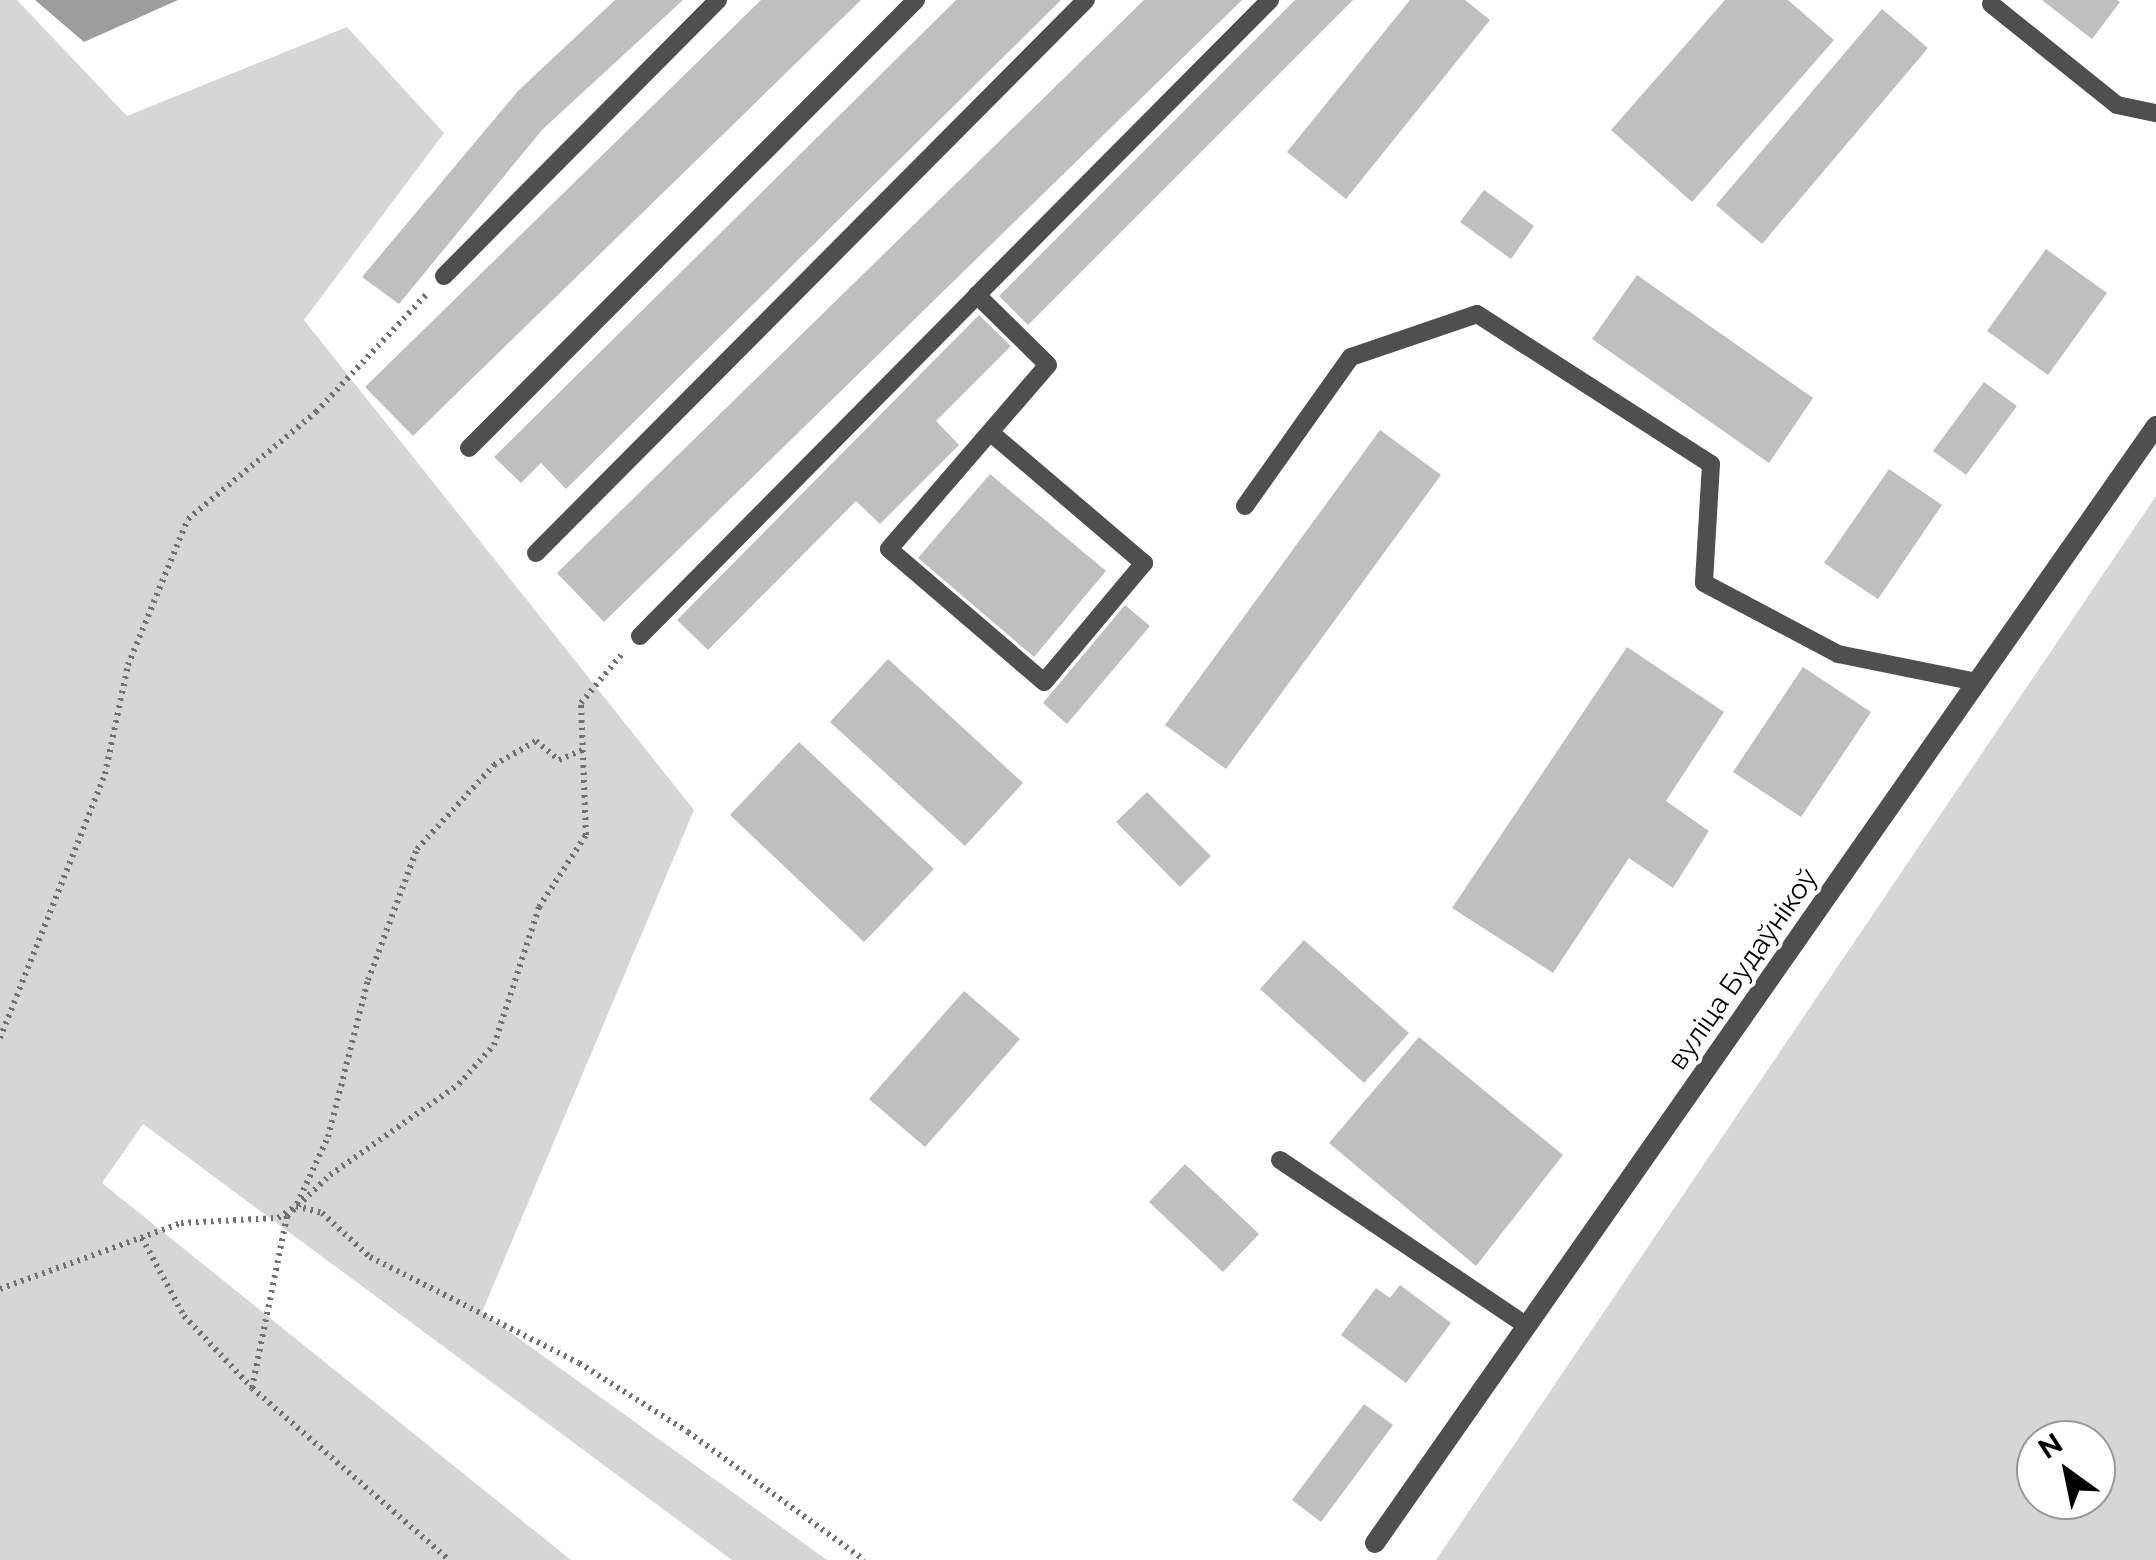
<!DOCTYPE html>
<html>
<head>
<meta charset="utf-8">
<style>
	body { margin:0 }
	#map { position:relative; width:2156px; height:1560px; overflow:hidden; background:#fff; font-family:Raleway,sans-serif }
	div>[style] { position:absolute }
	.green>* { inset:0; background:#d6d6d6 }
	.water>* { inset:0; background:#9d9d9d }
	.building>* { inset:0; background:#bfbfbf }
	.path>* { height:6px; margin-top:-3px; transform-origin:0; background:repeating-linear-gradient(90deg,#717171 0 2.5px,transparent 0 7.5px) }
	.lane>* { height:18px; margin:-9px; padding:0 9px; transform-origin:9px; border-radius:9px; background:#4f4f4f }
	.street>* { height:20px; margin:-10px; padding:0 10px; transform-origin:10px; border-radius:10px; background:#4f4f4f }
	span { translate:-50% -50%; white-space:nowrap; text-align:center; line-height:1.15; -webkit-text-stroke:8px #fff; paint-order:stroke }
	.street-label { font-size:28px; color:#000 }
	.north { position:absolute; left:2016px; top:1420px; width:100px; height:100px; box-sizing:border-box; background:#fff; border:2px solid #999; border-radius:50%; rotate:327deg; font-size:28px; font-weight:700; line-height:40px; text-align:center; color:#000 }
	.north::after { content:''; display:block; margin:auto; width:35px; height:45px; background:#000; clip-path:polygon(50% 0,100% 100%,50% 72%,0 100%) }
</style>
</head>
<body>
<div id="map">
	<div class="green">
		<i style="clip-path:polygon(0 0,17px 0,127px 116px,347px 27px,444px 133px,304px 320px,694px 810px,482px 1312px,827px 1560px,732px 1560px,143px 1124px,102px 1183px,571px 1560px,0 1560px)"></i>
		<i style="clip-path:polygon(evenodd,2156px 496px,2156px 1560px,1436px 1560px,2156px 496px,2096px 1440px,2096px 1500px,2036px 1500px,2036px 1440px,2096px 1440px)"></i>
	</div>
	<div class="water">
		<i style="clip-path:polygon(35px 0,178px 0,84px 42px)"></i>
	</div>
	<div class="building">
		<i style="clip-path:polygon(615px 0,683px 0,542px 130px,399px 304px,362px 277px,518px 91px)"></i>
		<i style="clip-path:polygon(761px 0,861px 0,413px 436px,365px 387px)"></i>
		<i style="clip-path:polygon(956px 0,1061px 0,566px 489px,541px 463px,521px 483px,494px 457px)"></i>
		<i style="clip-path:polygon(1144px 0,1242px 0,604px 622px,557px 573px)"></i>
		<i style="clip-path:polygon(1295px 0,1353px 0,1028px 325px,999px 296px)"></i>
		<i style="clip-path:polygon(1410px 0,1465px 0,1490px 20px,1346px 199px,1287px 152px)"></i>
		<i style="clip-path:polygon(1725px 0,1788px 0,1834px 40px,1692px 202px,1611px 130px)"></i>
		<i style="clip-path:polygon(2042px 0,2117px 0,2120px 2px,2092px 39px)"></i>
		<i style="clip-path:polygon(1882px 9px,1928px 48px,1762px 244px,1716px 205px)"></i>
		<i style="clip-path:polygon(1484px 190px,1534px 226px,1511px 259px,1460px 222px)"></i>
		<i style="clip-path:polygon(2046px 249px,2107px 293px,2048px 375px,1987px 331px)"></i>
		<i style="clip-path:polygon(1637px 275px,1813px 398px,1769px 463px,1592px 339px)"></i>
		<i style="clip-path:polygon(979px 315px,1011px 346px,936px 421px,959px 445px,880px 524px,856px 501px,708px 650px,677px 620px)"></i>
		<i style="clip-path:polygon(1984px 382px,2017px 406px,1966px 475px,1933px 451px)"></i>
		<i style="clip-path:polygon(1380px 430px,1441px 475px,1226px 769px,1165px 725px)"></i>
		<i style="clip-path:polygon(1889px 469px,1942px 505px,1878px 599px,1824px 563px)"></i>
		<i style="clip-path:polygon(990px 474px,1106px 571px,1034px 657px,918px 558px)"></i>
		<i style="clip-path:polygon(1125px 605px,1150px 626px,1067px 724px,1043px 703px)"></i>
		<i style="clip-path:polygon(1627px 647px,1724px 712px,1666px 801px,1709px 831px,1673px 888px,1629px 858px,1553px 973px,1452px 908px)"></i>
		<i style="clip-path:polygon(888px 659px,1023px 783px,965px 846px,830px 722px)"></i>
		<i style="clip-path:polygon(1803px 667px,1871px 712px,1801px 817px,1733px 772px)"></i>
		<i style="clip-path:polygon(799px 742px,934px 869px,864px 942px,730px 815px)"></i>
		<i style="clip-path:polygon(1147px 792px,1211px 856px,1180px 887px,1116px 822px)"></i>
		<i style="clip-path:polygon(1304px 940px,1409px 1033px,1364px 1083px,1260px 989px)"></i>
		<i style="clip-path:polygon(964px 991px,1020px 1039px,925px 1147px,869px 1099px)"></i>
		<i style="clip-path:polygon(1419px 1037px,1563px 1155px,1476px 1266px,1329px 1143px)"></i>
		<i style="clip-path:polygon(1185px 1164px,1259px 1234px,1223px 1272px,1149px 1202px)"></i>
		<i style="clip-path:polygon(1400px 1285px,1451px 1323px,1406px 1383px,1341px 1335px,1376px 1288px,1390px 1298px)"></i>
		<i style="clip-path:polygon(1364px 1404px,1393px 1425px,1321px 1522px,1292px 1500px)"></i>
	</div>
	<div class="path">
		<i style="left:0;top:1038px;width:284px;rotate:-68.3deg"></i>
		<i style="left:105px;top:774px;width:111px;rotate:-78.1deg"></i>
		<i style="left:128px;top:665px;width:158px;rotate:-67.7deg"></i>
		<i style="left:188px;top:519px;width:167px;rotate:-39.9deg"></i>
		<i style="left:316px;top:412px;width:161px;rotate:-46.8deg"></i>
		<i style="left:297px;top:1204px;width:74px;rotate:-65.2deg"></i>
		<i style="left:328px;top:1137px;width:162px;rotate:-75.7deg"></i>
		<i style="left:368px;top:980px;width:140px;rotate:-69.5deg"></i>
		<i style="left:417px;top:849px;width:114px;rotate:-47.5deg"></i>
		<i style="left:494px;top:765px;width:48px;rotate:-29.7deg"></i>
		<i style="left:536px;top:741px;width:30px;rotate:40deg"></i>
		<i style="left:559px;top:760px;width:26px;rotate:-23deg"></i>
		<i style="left:142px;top:1238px;width:89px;rotate:61.7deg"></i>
		<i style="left:184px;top:1316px;width:99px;rotate:46.6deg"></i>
		<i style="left:252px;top:1388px;width:262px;rotate:41.1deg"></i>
		<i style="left:0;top:1289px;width:193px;rotate:-20deg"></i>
		<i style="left:181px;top:1223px;width:97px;rotate:-3deg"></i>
		<i style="left:278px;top:1218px;width:22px;rotate:-34deg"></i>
		<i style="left:296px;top:1206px;width:27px;rotate:15deg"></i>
		<i style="left:322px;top:1213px;width:65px;rotate:42.5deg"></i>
		<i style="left:370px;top:1257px;width:234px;rotate:26.9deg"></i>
		<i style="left:579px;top:1363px;width:129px;rotate:32.3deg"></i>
		<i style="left:688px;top:1432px;width:218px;rotate:36deg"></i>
		<i style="left:252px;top:1388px;width:176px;rotate:-78.5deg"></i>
		<i style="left:287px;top:1216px;width:59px;rotate:-43.6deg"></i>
		<i style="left:330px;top:1175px;width:158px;rotate:-35.2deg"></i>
		<i style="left:459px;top:1084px;width:52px;rotate:-48.1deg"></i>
		<i style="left:494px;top:1045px;width:145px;rotate:-71.9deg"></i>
		<i style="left:539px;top:907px;width:86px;rotate:-56.9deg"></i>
		<i style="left:586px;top:835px;width:132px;rotate:-92.2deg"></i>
		<i style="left:581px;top:703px;width:64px;rotate:-50.1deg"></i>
	</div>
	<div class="lane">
		<i style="left:1991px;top:4px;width:161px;rotate:38.7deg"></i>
		<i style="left:2117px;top:105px;width:40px;rotate:12deg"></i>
		<i style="left:444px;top:276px;width:389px;rotate:-45.2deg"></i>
		<i style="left:991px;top:433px;width:201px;rotate:40.4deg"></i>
		<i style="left:1144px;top:563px;width:155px;rotate:130deg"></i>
		<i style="left:1044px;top:682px;width:204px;rotate:-139.4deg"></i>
		<i style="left:889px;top:549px;width:243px;rotate:-49.2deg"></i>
		<i style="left:1048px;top:365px;width:100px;rotate:-135.4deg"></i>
		<i style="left:977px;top:295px;width:416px;rotate:-45.2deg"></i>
		<i style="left:469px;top:448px;width:633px;rotate:-45.06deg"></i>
		<i style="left:1245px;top:506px;width:183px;rotate:-54.6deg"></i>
		<i style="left:1351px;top:357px;width:133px;rotate:-18.8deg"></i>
		<i style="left:1477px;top:314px;width:278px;rotate:32.7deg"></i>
		<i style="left:1711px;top:464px;width:119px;rotate:93.4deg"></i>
		<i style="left:1704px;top:583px;width:152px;rotate:27.9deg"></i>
		<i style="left:1838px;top:654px;width:142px;rotate:11.4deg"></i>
		<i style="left:536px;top:553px;width:780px;rotate:-45.16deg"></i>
		<i style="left:640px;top:636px;width:479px;rotate:-45.3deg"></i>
		<i style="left:1280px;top:1160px;width:296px;rotate:33.9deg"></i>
	</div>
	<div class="street">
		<i style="left:1375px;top:1543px;width:1363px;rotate:-55.04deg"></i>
	</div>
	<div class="street-label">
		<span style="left:1743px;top:969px;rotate:-55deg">вуліца Будаўнікоў</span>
	</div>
	<div class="north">N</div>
</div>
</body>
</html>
